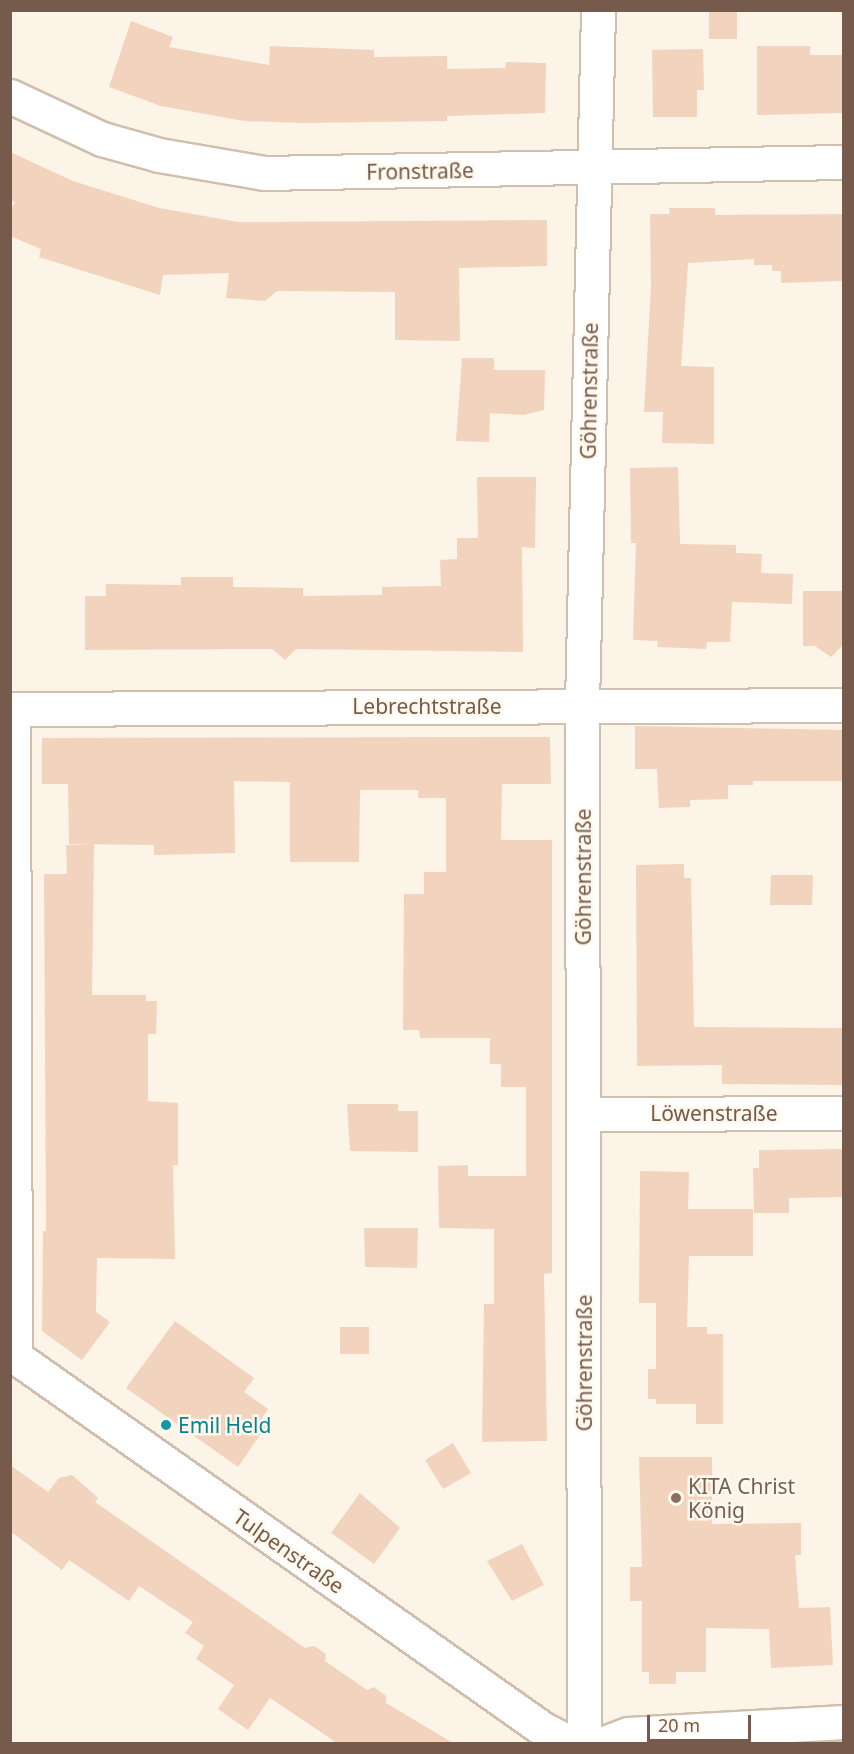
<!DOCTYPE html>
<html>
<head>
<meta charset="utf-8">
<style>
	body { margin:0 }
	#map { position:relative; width:854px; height:1754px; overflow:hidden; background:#fcf4e6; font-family:"Noto Sans",sans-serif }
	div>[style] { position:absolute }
	.building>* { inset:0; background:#f1d3be }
	.roads { filter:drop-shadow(2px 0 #d0beaf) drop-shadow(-2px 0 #d0beaf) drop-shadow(0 2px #d0beaf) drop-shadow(0 -2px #d0beaf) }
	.street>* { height:33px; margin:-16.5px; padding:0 16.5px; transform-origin:16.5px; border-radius:16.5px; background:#fff }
	.dots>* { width:16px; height:16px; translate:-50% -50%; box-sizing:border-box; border:3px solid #fff8ed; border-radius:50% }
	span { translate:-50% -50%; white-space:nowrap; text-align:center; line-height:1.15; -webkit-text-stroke:5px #fff8ed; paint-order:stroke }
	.street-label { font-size:21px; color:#765a4b }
	.culture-label { font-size:21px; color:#0d838f }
	.left { translate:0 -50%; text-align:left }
	.education-label { font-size:21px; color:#785e54 }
	.frame { position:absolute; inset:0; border:12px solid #765a4b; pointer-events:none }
	.scale { position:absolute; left:647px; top:1715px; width:104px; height:27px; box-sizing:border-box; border:3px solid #765a4b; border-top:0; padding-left:8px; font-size:18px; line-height:21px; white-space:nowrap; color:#765a4b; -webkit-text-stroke:4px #fff8ed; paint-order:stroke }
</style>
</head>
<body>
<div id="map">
	<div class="building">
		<i style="clip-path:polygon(709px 10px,737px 10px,737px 39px,709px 39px)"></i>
		<i style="clip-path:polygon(131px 21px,173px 37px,169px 47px,269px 65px,270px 46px,374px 50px,374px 57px,447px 56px,447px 69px,505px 68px,506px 62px,546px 63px,545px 113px,447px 116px,447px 121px,305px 123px,244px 121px,161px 106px,109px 87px)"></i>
		<i style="clip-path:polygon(757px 46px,810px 46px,810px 55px,843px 55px,843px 113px,757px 115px)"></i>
		<i style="clip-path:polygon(703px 49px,704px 90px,697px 90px,697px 117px,653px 117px,652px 50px)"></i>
		<i style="clip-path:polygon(10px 152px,73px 181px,159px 208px,238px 222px,547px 220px,547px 266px,459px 268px,460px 341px,395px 340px,395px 292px,277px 291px,265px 301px,226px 298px,229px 273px,163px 275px,160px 295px,39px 257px,41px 249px,10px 236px,10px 211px,15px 202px,10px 200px)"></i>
		<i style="clip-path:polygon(669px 208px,715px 208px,715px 215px,843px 214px,843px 281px,781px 283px,781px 271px,772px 271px,772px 265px,754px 265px,754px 259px,688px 263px,681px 366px,714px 367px,714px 444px,662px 443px,663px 412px,644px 412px,651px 287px,650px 214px,670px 214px)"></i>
		<i style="clip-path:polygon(462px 358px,494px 358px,494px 370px,545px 370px,544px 410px,524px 415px,490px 413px,489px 442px,456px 441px)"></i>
		<i style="clip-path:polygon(678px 467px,680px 544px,736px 545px,736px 553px,762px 554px,761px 573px,793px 574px,792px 604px,732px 602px,730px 642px,707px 642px,706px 649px,657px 647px,658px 641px,633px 640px,636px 543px,631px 543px,630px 468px)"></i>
		<i style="clip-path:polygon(477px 477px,536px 477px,535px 548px,522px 547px,523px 652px,296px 649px,285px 660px,272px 649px,85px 650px,85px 596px,106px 596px,106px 584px,181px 585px,181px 577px,233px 577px,233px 587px,303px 588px,303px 596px,382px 595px,382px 587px,441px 586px,440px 560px,457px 559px,457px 538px,478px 538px)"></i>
		<i style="clip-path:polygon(803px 591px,843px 591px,843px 645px,831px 657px,815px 646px,803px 646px)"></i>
		<i style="clip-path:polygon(635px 726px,843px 730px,843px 781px,753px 781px,753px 785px,728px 785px,728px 799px,690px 800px,690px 807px,659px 808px,657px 769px,635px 769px)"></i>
		<i style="clip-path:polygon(550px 737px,551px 784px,502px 784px,501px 840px,552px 840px,552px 1273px,544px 1274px,547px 1441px,482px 1442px,484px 1304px,494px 1304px,494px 1229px,439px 1228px,438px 1166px,468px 1165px,468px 1176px,526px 1176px,526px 1087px,501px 1087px,501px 1064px,490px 1064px,490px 1038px,420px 1038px,419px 1030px,403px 1030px,404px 894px,424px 894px,424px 872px,446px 872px,446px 798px,418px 798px,418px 790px,360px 790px,359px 862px,290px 862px,290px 782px,234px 781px,235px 853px,154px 855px,154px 845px,69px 844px,68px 784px,42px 784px,42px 738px)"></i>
		<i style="clip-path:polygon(94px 844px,92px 995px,146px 995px,146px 1001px,157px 1001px,156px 1034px,148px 1034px,148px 1101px,178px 1103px,178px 1165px,173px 1165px,175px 1259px,97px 1258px,96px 1312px,110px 1322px,82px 1360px,42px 1331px,43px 1231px,46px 1231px,44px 874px,67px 874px,66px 845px)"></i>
		<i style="clip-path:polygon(684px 864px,684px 878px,691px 878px,694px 1027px,843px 1028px,843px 1085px,722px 1084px,722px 1065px,637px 1066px,636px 865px)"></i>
		<i style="clip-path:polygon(771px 875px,813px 875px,812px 905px,770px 905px)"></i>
		<i style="clip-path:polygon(347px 1104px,398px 1104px,398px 1111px,418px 1111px,418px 1152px,350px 1151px)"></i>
		<i style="clip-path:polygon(843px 1149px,843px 1197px,789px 1198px,789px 1213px,754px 1213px,753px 1168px,759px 1168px,759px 1150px)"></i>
		<i style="clip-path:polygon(640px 1171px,689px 1172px,688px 1209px,753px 1209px,753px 1256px,689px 1256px,687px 1327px,707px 1327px,707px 1334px,723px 1334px,723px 1424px,696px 1424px,696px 1404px,656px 1404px,656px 1399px,648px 1399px,648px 1369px,656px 1369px,656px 1303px,639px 1303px)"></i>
		<i style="clip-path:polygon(364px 1228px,418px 1228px,417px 1268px,365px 1267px)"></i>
		<i style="clip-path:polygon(175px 1321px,254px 1378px,244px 1392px,268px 1409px,262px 1418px,269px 1422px,238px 1467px,126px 1388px)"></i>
		<i style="clip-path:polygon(340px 1327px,369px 1327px,369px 1354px,340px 1354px)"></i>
		<i style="clip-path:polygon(453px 1443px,471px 1473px,443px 1489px,425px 1460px)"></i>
		<i style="clip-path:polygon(639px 1457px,712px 1457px,712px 1524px,801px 1523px,801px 1555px,795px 1555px,799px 1608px,830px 1607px,833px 1665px,771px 1668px,769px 1629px,706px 1628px,706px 1672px,676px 1672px,676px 1684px,649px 1684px,649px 1672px,642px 1672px,642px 1601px,630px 1601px,630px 1567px,642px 1567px)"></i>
		<i style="clip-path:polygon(10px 1465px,48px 1492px,59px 1478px,72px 1475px,98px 1498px,95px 1502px,305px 1648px,314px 1646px,326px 1654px,325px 1661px,367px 1690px,374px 1687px,386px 1696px,386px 1703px,453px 1743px,337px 1743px,270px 1698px,248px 1730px,218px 1709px,234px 1685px,196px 1659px,204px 1646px,185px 1633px,193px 1622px,139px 1586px,129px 1601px,69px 1560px,62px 1570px,10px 1531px)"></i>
		<i style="clip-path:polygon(360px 1493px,400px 1528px,374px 1564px,331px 1533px)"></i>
		<i style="clip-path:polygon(522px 1544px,544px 1585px,512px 1601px,487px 1561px)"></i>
	</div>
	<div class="roads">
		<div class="street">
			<i style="left:10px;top:96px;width:102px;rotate:25.1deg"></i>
			<i style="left:102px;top:139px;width:59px;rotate:15.7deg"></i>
			<i style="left:159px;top:155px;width:107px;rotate:9.7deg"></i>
			<i style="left:264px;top:173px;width:580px;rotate:-1.09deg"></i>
			<i style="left:10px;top:709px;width:834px;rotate:-0.27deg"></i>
			<i style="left:13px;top:709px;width:647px;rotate:89.82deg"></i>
			<i style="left:584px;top:1114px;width:260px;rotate:-0.2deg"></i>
			<i style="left:10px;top:1353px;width:652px;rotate:35.2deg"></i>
			<i style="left:543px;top:1729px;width:33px;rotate:27deg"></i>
			<i style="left:584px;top:1744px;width:1039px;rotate:-90.11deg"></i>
			<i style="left:582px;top:705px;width:695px;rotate:-88.68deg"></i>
			<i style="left:602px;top:1744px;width:28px;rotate:-21deg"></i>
			<i style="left:628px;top:1734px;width:216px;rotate:-3.2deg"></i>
		</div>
	</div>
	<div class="dots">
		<i style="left:166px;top:1425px;background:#0f9aa8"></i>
		<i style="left:676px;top:1498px;background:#8d6e63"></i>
	</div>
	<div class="street-label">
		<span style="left:420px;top:171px;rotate:-1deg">Fronstraße</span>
		<span style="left:589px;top:391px;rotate:-89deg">Göhrenstraße</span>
		<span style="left:427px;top:706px">Lebrechtstraße</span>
		<span style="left:583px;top:877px;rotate:-90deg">Göhrenstraße</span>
		<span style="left:714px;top:1113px">Löwenstraße</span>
		<span style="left:584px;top:1363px;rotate:-90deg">Göhrenstraße</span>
		<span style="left:289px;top:1551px;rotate:35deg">Tulpenstraße</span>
	</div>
	<div class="culture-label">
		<span class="left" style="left:178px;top:1425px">Emil Held</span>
	</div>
	<div class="education-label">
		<span class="left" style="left:688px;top:1498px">KITA Christ<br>König</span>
	</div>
	<div class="frame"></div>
	<div class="scale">20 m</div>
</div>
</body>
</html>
